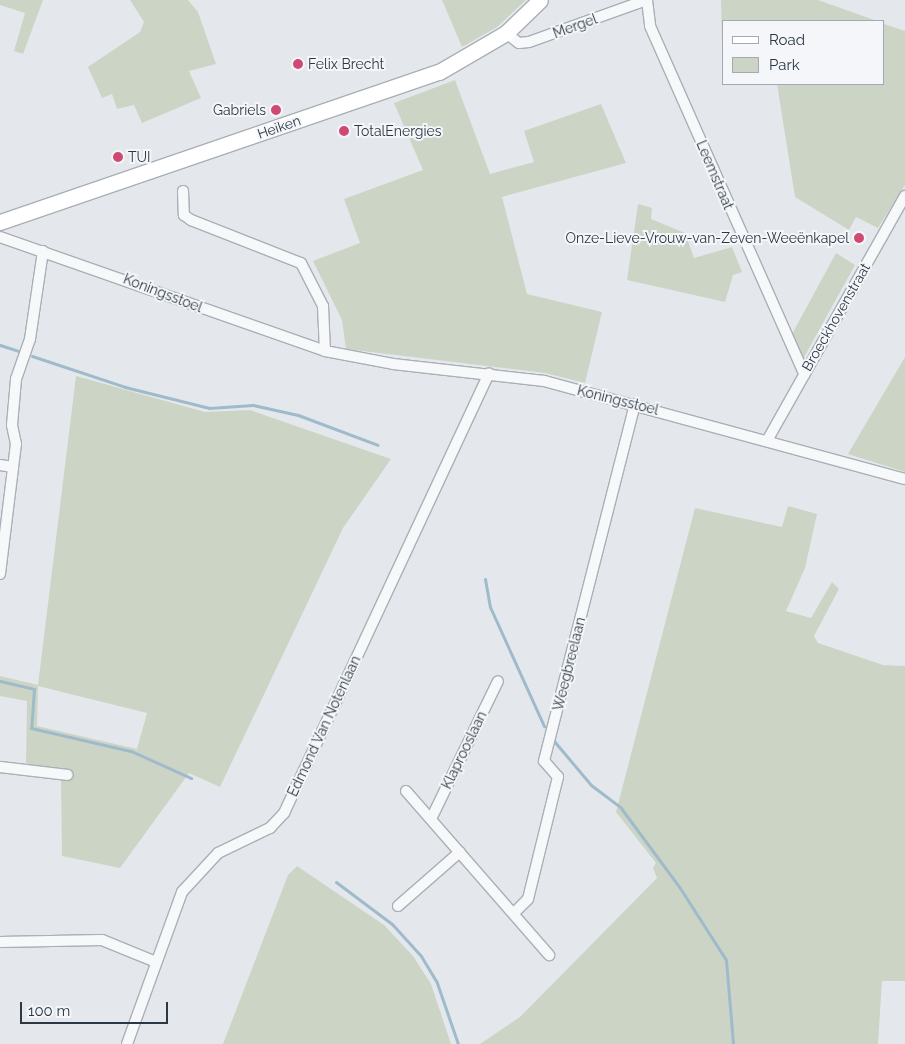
<!DOCTYPE html>
<html>
<head>
<meta charset="utf-8">
<style>
	body { margin:0 }
	#map { position:relative; width:905px; height:1044px; overflow:hidden; background:#e4e8ec; font-family:Raleway,sans-serif }
	div>[style] { position:absolute }
	.green>* { inset:0; background:#ccd5c5 }
	.stream>* { height:3px; margin:-1.5px; padding:0 1.5px; transform-origin:1.5px; border-radius:1.5px; background:#9fbbcb }
	.roads { filter:drop-shadow(1px 0 #a9b0b6) drop-shadow(-1px 0 #a9b0b6) drop-shadow(0 1px #a9b0b6) drop-shadow(0 -1px #a9b0b6) }
	.street>* { height:10px; margin:-5px; padding:0 5px; transform-origin:5px; border-radius:5px; background:#f7f8fa }
	.secondary>* { height:15px; margin:-7.5px; padding:0 7.5px; transform-origin:7.5px; border-radius:7.5px; background:#fff }
	.dots>* { width:14px; height:14px; translate:-50% -50%; box-sizing:border-box; border:2px solid #f4f6f9; border-radius:50% }
	span { translate:-50% -50%; white-space:nowrap; text-align:center; line-height:1.15; -webkit-text-stroke:4px #f4f6f9; paint-order:stroke }
	.street-label { font-size:14px; color:#2b3844 }
	.poi-label { font-size:14px; color:#2b3844 }
	.left { translate:0 -50%; text-align:left }
	.right { translate:-100% -50%; text-align:right }
	.legend { position:absolute; left:722px; top:20px; width:162px; height:65px; box-sizing:border-box; background:#f4f6f9; border:1px solid #a4aab1; margin:0; padding:6px 9px; list-style:none; font-size:15px; color:#2b3844 }
	.legend li { display:flex; align-items:center; gap:10px; height:25px }
	.legend b { width:25px; border:1px solid #a4aab1 }
	.scale { position:absolute; left:20px; top:1002px; width:148px; height:22px; box-sizing:border-box; border:2px solid #2b3844; border-top:0; padding-left:6px; font-size:15px; line-height:18px; white-space:nowrap; color:#2b3844; -webkit-text-stroke:4px #f4f6f9; paint-order:stroke }
</style>
</head>
<body>
<div id="map">
	<div class="green">
		<i style="clip-path:polygon(0 0,43px 0,23px 54px,14px 51px,25px 13px,0 5px)"></i>
		<i style="clip-path:polygon(130px 0,188px 0,198px 12px,216px 64px,189px 71px,201px 98px,142px 123px,134px 105px,117px 109px,112px 94px,102px 98px,88px 67px,140px 32px,144px 22px)"></i>
		<i style="clip-path:polygon(442px 0,526px 0,497px 27px,462px 47px)"></i>
		<i style="clip-path:polygon(721px 0,818px 0,877px 21px,724px 21px,722px 46px)"></i>
		<i style="clip-path:polygon(884px 24px,905px 31px,905px 185px,878px 228px,856px 217px,849px 230px,795px 197px,777px 84px,884px 84px)"></i>
		<i style="clip-path:polygon(455px 80px,490px 174px,534px 162px,524px 131px,601px 104px,626px 163px,502px 197px,527px 294px,602px 312px,585px 383px,545px 373px,346px 349px,342px 320px,313px 261px,360px 243px,344px 199px,423px 170px,394px 103px)"></i>
		<i style="clip-path:polygon(638px 204px,652px 208px,651px 219px,685px 233px,694px 258px,732px 247px,742px 272px,733px 275px,725px 302px,627px 280px)"></i>
		<i style="clip-path:polygon(836px 253px,855px 265px,802px 361px,791px 336px)"></i>
		<i style="clip-path:polygon(905px 357px,905px 472px,848px 454px)"></i>
		<i style="clip-path:polygon(evenodd,76px 376px,205px 412px,250px 410px,391px 459px,343px 528px,220px 787px,189px 773px,120px 868px,62px 856px,61px 780px,70px 779px,26px 763px,27px 701px,0 696px,0 676px,38px 685px,76px 376px,38px 686px,147px 713px,137px 749px,37px 726px,38px 686px)"></i>
		<i style="clip-path:polygon(788px 506px,817px 514px,805px 568px,786px 611px,811px 618px,832px 582px,839px 589px,814px 636px,818px 643px,883px 665px,905px 666px,905px 981px,882px 981px,878px 1044px,480px 1044px,520px 1017px,657px 878px,653px 868px,656px 863px,616px 812px,695px 508px,782px 527px)"></i>
		<i style="clip-path:polygon(297px 866px,384px 925px,413px 956px,431px 984px,451px 1044px,223px 1044px,288px 875px)"></i>
	</div>
	<div class="stream">
		<i style="left:0;top:345px;width:20px;rotate:18deg"></i>
		<i style="left:32px;top:356px;width:98px;rotate:18.4deg"></i>
		<i style="left:125px;top:387px;width:87px;rotate:14deg"></i>
		<i style="left:209px;top:408px;width:44px;rotate:-3.9deg"></i>
		<i style="left:253px;top:405px;width:46px;rotate:12.5deg"></i>
		<i style="left:298px;top:415px;width:85px;rotate:20.6deg"></i>
		<i style="left:485px;top:579px;width:28px;rotate:80deg"></i>
		<i style="left:490px;top:607px;width:131px;rotate:65.6deg"></i>
		<i style="left:0;top:681px;width:35px;rotate:13deg"></i>
		<i style="left:34px;top:689px;width:39px;rotate:94deg"></i>
		<i style="left:31px;top:728px;width:103px;rotate:13deg"></i>
		<i style="left:131px;top:751px;width:66px;rotate:24.2deg"></i>
		<i style="left:554px;top:741px;width:57px;rotate:49.9deg"></i>
		<i style="left:591px;top:785px;width:38px;rotate:37deg"></i>
		<i style="left:621px;top:808px;width:99px;rotate:53.6deg"></i>
		<i style="left:680px;top:888px;width:85px;rotate:57.4deg"></i>
		<i style="left:726px;top:960px;width:84px;rotate:85.2deg"></i>
		<i style="left:336px;top:882px;width:70px;rotate:36.9deg"></i>
		<i style="left:392px;top:924px;width:43px;rotate:47.8deg"></i>
		<i style="left:421px;top:956px;width:31px;rotate:59deg"></i>
		<i style="left:437px;top:983px;width:65px;rotate:71deg"></i>
	</div>
	<div class="roads">
		<div class="street">
			<i style="left:647px;top:0;width:26px;rotate:83deg"></i>
			<i style="left:650px;top:26px;width:381px;rotate:66.1deg"></i>
			<i style="left:506px;top:33px;width:16px;rotate:38deg"></i>
			<i style="left:519px;top:43px;width:10px;rotate:-6deg"></i>
			<i style="left:529px;top:42px;width:124px;rotate:-19.7deg"></i>
			<i style="left:183px;top:191px;width:24px;rotate:88deg"></i>
			<i style="left:184px;top:215px;width:9px;rotate:36deg"></i>
			<i style="left:191px;top:220px;width:118px;rotate:21.4deg"></i>
			<i style="left:301px;top:263px;width:48px;rotate:62.9deg"></i>
			<i style="left:323px;top:306px;width:45px;rotate:87.5deg"></i>
			<i style="left:0;top:237px;width:344px;rotate:19.3deg"></i>
			<i style="left:325px;top:351px;width:69px;rotate:10.8deg"></i>
			<i style="left:393px;top:364px;width:152px;rotate:6.4deg"></i>
			<i style="left:544px;top:381px;width:374px;rotate:15.2deg"></i>
			<i style="left:768px;top:439px;width:279px;rotate:-60.6deg"></i>
			<i style="left:0;top:465px;width:13px;rotate:9deg"></i>
			<i style="left:0;top:574px;width:131px;rotate:-83deg"></i>
			<i style="left:16px;top:444px;width:19px;rotate:-102deg"></i>
			<i style="left:12px;top:425px;width:46px;rotate:-85deg"></i>
			<i style="left:16px;top:379px;width:42px;rotate:-70.7deg"></i>
			<i style="left:30px;top:339px;width:89px;rotate:-81.6deg"></i>
			<i style="left:0;top:767px;width:68px;rotate:6.7deg"></i>
			<i style="left:406px;top:791px;width:218px;rotate:48.9deg"></i>
			<i style="left:431px;top:819px;width:153px;rotate:-64.1deg"></i>
			<i style="left:398px;top:906px;width:82px;rotate:-41.1deg"></i>
			<i style="left:514px;top:913px;width:20px;rotate:-45deg"></i>
			<i style="left:528px;top:899px;width:126px;rotate:-76.2deg"></i>
			<i style="left:558px;top:777px;width:21px;rotate:-131deg"></i>
			<i style="left:544px;top:761px;width:368px;rotate:-75.7deg"></i>
			<i style="left:0;top:942px;width:102px;rotate:-1.1deg"></i>
			<i style="left:102px;top:940px;width:58px;rotate:22.2deg"></i>
			<i style="left:127px;top:1044px;width:162px;rotate:-70.1deg"></i>
			<i style="left:182px;top:892px;width:53px;rotate:-47.3deg"></i>
			<i style="left:218px;top:853px;width:58px;rotate:-25.7deg"></i>
			<i style="left:270px;top:828px;width:21px;rotate:-47deg"></i>
			<i style="left:284px;top:813px;width:485px;rotate:-65deg"></i>
		</div>
		<div class="secondary">
			<i style="left:0;top:222px;width:464px;rotate:-18.9deg"></i>
			<i style="left:439px;top:72px;width:78px;rotate:-30.2deg"></i>
			<i style="left:506px;top:33px;width:47px;rotate:-44.1deg"></i>
		</div>
	</div>
	<div class="dots">
		<i style="left:298px;top:64px;background:#cf4a72"></i>
		<i style="left:276px;top:110px;background:#cf4a72"></i>
		<i style="left:344px;top:131px;background:#cf4a72"></i>
		<i style="left:118px;top:157px;background:#cf4a72"></i>
		<i style="left:859px;top:238px;background:#cf4a72"></i>
	</div>
	<div class="street-label">
		<span style="left:575px;top:26px;rotate:-20deg">Mergel</span>
		<span style="left:279px;top:127px;rotate:-19deg">Heiken</span>
		<span style="left:715px;top:175px;rotate:67deg">Leemstraat</span>
		<span style="left:163px;top:293px;rotate:21deg">Koningsstoel</span>
		<span style="left:836px;top:317px;rotate:-60deg">Broeckhovenstraat</span>
		<span style="left:618px;top:400px;rotate:14deg">Koningsstoel</span>
		<span style="left:569px;top:664px;rotate:-76deg">Weegbreelaan</span>
		<span style="left:324px;top:726px;rotate:-65deg">Edmond Van Notenlaan</span>
		<span style="left:464px;top:750px;rotate:-64deg">Klaprooslaan</span>
	</div>
	<div class="poi-label">
		<span class="left" style="left:308px;top:64px">Felix Brecht</span>
		<span class="right" style="left:266px;top:110px">Gabriels</span>
		<span class="left" style="left:354px;top:131px">TotalEnergies</span>
		<span class="left" style="left:128px;top:157px">TUI</span>
		<span class="right" style="left:849px;top:238px">Onze-Lieve-Vrouw-van-Zeven-Weeënkapel</span>
	</div>
	<ul class="legend">
	<li><b style="height:6px;background:#fff"></b>Road</li>
	<li><b style="height:14px;background:#ccd5c5"></b>Park</li>
	</ul>
	<div class="scale">100 m</div>
</div>
</body>
</html>
